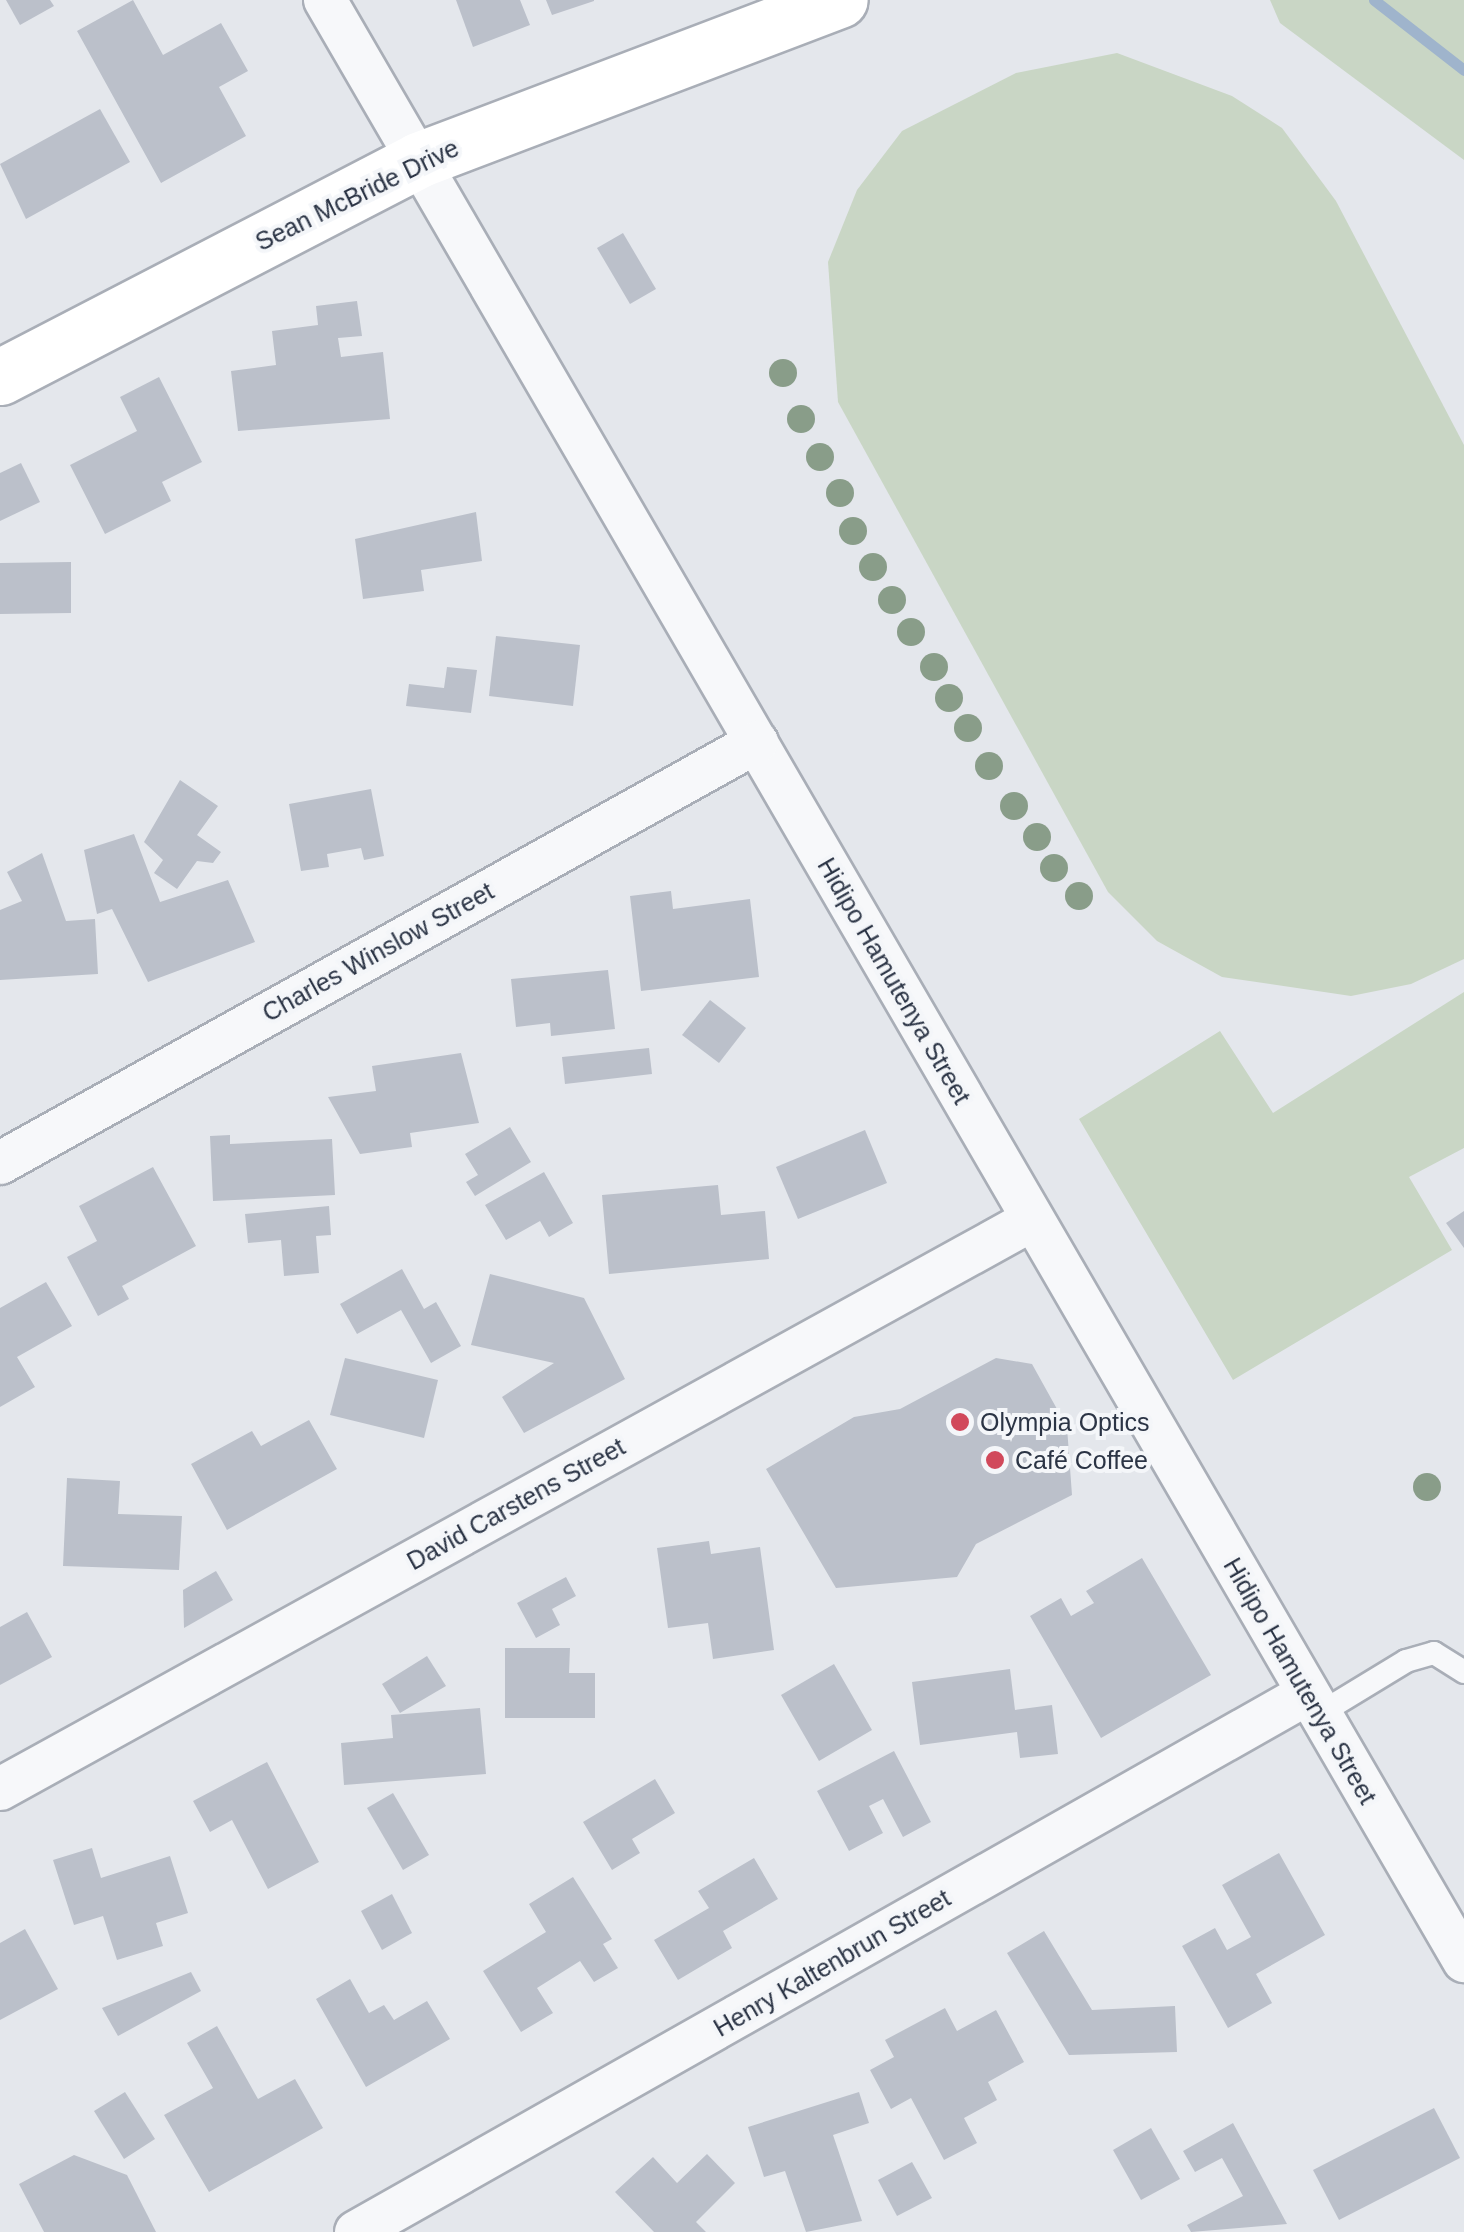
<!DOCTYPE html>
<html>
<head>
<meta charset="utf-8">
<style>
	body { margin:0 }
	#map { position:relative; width:1464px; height:2232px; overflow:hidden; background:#e4e7ec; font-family:Helvetica,sans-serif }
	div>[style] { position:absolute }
	.green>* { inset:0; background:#c9d6c5 }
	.stream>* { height:11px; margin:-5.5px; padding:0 5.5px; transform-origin:5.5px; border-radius:5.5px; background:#9fb4cc }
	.building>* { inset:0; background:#bbc0ca }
	.roads { filter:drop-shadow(2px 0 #a9aeb7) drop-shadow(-2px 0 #a9aeb7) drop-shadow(0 2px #a9aeb7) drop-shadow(0 -2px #a9aeb7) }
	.service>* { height:22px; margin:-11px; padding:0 11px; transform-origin:11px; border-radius:11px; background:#f7f8fa }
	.minor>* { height:42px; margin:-21px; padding:0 21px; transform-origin:21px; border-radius:21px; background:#f7f8fa }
	.secondary>* { height:55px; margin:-27.5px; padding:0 27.5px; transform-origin:27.5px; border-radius:27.5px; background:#fff }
	.trees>* { width:28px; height:28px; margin:-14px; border-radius:50%; background:#899d89 }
	.dots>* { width:28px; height:28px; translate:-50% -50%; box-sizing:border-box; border:5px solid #f4f6f9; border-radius:50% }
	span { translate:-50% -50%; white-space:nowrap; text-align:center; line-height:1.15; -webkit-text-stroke:8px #f4f6f9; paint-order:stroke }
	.street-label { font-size:25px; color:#2b3445 }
	.poi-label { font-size:25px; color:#2b3445 }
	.left { translate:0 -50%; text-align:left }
</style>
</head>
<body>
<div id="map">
	<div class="green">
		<i style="clip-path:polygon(1270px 0,1464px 0,1464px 160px,1280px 23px)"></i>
		<i style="clip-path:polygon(1117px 53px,1232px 96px,1282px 128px,1336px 201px,1464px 445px,1464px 959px,1411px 984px,1351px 996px,1222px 977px,1157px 941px,1108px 892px,838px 402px,828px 262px,857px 190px,902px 131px,1016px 73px)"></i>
		<i style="clip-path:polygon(1464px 992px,1464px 1148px,1409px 1177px,1452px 1250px,1233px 1380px,1079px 1119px,1220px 1031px,1273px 1113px)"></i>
	</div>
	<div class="stream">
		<i style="left:1374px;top:0;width:114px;rotate:37.9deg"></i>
	</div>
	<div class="building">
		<i style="clip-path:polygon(6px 0,50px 0,54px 6px,20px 25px)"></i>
		<i style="clip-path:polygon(133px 0,163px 55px,221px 23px,248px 71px,219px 87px,246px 136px,161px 183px,77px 31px)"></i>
		<i style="clip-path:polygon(456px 0,520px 0,530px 25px,473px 47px)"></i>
		<i style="clip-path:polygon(546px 0,594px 0,594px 1px,552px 15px)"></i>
		<i style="clip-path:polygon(100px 109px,130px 162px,26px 219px,0 164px)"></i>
		<i style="clip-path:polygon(623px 233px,656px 289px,630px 304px,597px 248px)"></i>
		<i style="clip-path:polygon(357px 301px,362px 336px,338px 338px,341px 357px,383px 352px,390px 419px,238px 431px,231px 371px,276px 365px,272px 331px,318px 325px,316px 306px)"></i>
		<i style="clip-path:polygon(159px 377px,202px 462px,162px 482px,171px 501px,105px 534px,70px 465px,137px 431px,120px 397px)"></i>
		<i style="clip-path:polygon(21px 463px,40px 502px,0 521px,0 473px)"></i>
		<i style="clip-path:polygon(476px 512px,482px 561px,421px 570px,424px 591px,363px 599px,355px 539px)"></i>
		<i style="clip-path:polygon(71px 562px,71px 613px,0 614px,0 563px)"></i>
		<i style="clip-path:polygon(496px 636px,580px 645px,573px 706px,489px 696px)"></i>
		<i style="clip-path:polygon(447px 667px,477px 670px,471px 713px,406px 706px,409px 684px,444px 688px)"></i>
		<i style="clip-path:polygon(180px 780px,218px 806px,197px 835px,221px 852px,213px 863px,197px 861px,177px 889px,154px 873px,163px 860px,144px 842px)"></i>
		<i style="clip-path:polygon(371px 789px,384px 856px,364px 860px,361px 848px,327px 854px,329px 867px,301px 871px,289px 804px)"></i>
		<i style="clip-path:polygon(134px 834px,160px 902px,228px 880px,255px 942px,148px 982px,112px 909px,97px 914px,84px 850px)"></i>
		<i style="clip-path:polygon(42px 853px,66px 921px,95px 919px,98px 974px,0 980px,0 910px,22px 901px,7px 872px)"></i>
		<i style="clip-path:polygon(671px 891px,673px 909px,750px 899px,759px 977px,641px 991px,630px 896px)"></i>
		<i style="clip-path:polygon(608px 970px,615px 1029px,551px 1036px,550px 1023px,516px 1027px,511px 979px)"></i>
		<i style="clip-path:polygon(710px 1000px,746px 1028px,719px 1063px,682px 1035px)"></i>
		<i style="clip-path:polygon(649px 1048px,652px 1074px,565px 1084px,562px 1057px)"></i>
		<i style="clip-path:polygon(461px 1053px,479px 1123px,410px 1133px,412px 1147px,360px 1154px,328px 1097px,376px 1091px,372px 1066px)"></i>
		<i style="clip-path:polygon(510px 1127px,531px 1162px,475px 1196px,466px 1182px,478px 1175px,465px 1154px)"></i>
		<i style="clip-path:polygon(865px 1130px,887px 1183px,798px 1219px,776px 1167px)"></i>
		<i style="clip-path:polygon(230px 1135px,230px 1144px,332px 1139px,335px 1195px,213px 1201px,210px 1136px)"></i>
		<i style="clip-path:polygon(153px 1167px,196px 1246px,122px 1286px,129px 1299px,98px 1316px,67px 1257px,97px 1241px,79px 1206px)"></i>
		<i style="clip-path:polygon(544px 1172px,573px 1223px,549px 1237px,540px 1221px,506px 1240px,485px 1205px)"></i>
		<i style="clip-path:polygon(718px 1185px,721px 1215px,765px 1211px,769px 1259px,609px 1274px,602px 1195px)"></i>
		<i style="clip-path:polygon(329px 1206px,331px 1235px,316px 1236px,319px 1273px,284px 1276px,281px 1240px,248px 1243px,245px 1214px)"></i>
		<i style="clip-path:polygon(1464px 1211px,1464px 1248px,1446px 1223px)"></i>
		<i style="clip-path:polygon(402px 1269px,424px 1309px,436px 1302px,461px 1346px,431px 1363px,401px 1310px,357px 1334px,340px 1304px)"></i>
		<i style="clip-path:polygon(490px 1274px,584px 1298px,625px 1379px,524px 1433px,502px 1397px,554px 1363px,471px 1345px)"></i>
		<i style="clip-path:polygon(46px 1282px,72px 1326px,17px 1357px,35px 1387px,0 1407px,0 1308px)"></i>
		<i style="clip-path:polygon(345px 1358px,438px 1380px,424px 1438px,330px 1415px)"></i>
		<i style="clip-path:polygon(996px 1358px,1032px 1364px,1067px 1427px,1072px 1495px,976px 1544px,957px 1577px,836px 1588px,766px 1469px,854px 1417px,900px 1409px)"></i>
		<i style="clip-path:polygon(309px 1420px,337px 1469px,227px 1530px,191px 1464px,252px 1431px,261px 1446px)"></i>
		<i style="clip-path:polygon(67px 1478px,120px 1481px,118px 1514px,182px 1516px,179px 1570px,63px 1566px)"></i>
		<i style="clip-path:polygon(709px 1541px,711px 1554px,760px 1547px,774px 1650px,713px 1659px,708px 1623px,668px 1628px,657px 1548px)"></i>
		<i style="clip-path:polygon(1142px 1558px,1211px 1675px,1101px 1738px,1030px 1616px,1061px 1598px,1071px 1616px,1094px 1603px,1086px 1591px)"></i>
		<i style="clip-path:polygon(216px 1571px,233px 1600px,184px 1628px,183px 1590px)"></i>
		<i style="clip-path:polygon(566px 1577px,576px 1596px,552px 1609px,560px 1625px,536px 1638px,517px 1603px)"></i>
		<i style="clip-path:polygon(27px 1612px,52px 1657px,0 1685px,0 1627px)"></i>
		<i style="clip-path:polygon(505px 1648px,570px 1648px,569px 1673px,595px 1673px,595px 1718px,505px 1718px)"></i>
		<i style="clip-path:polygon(427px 1656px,446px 1686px,400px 1713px,382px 1684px)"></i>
		<i style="clip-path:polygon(834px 1664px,872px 1730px,819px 1761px,781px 1695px)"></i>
		<i style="clip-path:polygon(1010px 1669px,1015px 1710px,1052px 1705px,1058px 1754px,1020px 1758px,1017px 1732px,920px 1745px,912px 1682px)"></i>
		<i style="clip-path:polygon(480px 1708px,486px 1774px,344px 1785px,341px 1743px,393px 1738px,391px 1715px)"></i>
		<i style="clip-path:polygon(894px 1751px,931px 1822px,903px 1837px,883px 1799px,869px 1806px,883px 1833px,849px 1851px,817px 1791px)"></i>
		<i style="clip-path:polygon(267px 1762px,319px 1862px,268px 1889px,232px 1820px,210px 1832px,193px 1801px)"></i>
		<i style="clip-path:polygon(655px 1779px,675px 1813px,632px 1839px,640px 1853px,612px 1870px,583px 1822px)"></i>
		<i style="clip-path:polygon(393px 1793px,429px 1855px,403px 1870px,367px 1808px)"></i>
		<i style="clip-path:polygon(92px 1848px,101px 1878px,170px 1856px,188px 1913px,156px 1923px,163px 1946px,117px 1960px,103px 1916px,74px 1925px,53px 1860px)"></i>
		<i style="clip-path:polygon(1279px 1853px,1325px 1935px,1256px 1974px,1272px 2003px,1228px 2028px,1182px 1946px,1215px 1928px,1227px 1950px,1251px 1937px,1222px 1885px)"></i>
		<i style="clip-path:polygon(754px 1858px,778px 1899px,723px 1931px,732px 1948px,678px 1980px,654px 1940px,709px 1908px,698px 1891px)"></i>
		<i style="clip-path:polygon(573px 1877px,612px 1939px,603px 1944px,618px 1968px,594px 1982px,580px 1961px,537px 1988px,553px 2013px,521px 2032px,483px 1971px,546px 1932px,529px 1904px)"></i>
		<i style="clip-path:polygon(392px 1894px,412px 1933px,382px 1950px,361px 1911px)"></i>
		<i style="clip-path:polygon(25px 1929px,58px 1989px,0 2020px,0 1943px)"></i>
		<i style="clip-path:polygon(1044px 1931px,1092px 2010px,1175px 2006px,1177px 2052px,1069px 2055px,1007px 1953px)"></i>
		<i style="clip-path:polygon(191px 1972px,201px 1991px,118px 2036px,102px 2008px)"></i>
		<i style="clip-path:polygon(350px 1979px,369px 2013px,384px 2005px,394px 2020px,427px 2001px,450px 2039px,366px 2087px,316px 1999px)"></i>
		<i style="clip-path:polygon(945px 2008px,957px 2031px,996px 2010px,1024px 2062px,988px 2082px,997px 2100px,964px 2118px,977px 2143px,944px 2160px,911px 2098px,891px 2109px,870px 2070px,894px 2057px,885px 2040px)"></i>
		<i style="clip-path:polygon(217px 2026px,258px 2099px,295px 2079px,323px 2128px,209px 2192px,164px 2115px,213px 2088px,187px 2043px)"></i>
		<i style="clip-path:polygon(125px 2092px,155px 2139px,124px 2159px,94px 2111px)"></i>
		<i style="clip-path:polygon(859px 2092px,869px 2123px,833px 2135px,862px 2221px,806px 2232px,785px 2171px,764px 2177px,748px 2127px)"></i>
		<i style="clip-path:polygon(1434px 2108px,1460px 2158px,1339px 2220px,1313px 2170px)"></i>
		<i style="clip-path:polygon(1233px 2123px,1287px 2224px,1191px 2232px,1187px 2225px,1243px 2196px,1222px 2158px,1195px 2172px,1183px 2151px)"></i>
		<i style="clip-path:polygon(1151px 2128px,1180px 2179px,1141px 2200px,1113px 2150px)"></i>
		<i style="clip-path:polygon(707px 2154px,735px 2183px,696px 2222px,706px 2232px,654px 2232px,615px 2192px,653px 2157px,677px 2183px)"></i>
		<i style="clip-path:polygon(74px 2155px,127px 2175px,156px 2232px,44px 2232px,19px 2184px)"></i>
		<i style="clip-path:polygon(912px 2162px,932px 2198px,897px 2216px,878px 2180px)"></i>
	</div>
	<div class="roads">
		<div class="service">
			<i style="left:1319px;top:1714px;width:102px;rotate:-31.3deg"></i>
			<i style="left:1406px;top:1661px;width:29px;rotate:-16deg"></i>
			<i style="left:1434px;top:1653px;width:36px;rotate:32deg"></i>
		</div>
		<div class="minor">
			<i style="left:325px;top:0;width:2268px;rotate:59.85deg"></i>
			<i style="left:0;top:1163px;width:866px;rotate:-29.08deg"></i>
			<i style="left:0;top:1789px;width:1178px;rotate:-28.87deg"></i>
			<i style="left:356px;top:2232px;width:1093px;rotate:-29.5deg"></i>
		</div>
		<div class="secondary">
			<i style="left:0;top:377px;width:471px;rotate:-27.4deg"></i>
			<i style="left:418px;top:160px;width:451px;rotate:-20.8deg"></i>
		</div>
	</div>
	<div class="trees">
		<i style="left:783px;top:373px"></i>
		<i style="left:801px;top:419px"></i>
		<i style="left:820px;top:457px"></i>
		<i style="left:840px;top:493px"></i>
		<i style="left:853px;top:531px"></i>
		<i style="left:873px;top:567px"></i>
		<i style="left:892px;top:600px"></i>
		<i style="left:911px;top:632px"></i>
		<i style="left:934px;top:667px"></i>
		<i style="left:949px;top:698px"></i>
		<i style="left:968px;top:728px"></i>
		<i style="left:989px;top:766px"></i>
		<i style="left:1014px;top:806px"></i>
		<i style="left:1037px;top:837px"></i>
		<i style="left:1054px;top:868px"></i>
		<i style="left:1079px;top:896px"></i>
		<i style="left:1427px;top:1487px"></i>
	</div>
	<div class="dots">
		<i style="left:960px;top:1422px;background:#d1495b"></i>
		<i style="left:995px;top:1460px;background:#d1495b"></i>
	</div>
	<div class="street-label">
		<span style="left:357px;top:195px;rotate:-26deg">Sean McBride Drive</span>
		<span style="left:378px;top:952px;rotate:-29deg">Charles Winslow Street</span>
		<span style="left:894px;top:981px;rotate:60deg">Hidipo Hamutenya Street</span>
		<span style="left:516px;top:1504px;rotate:-29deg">David Carstens Street</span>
		<span style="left:1300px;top:1681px;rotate:60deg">Hidipo Hamutenya Street</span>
		<span style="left:832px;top:1963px;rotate:-30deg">Henry Kaltenbrun Street</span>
	</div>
	<div class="poi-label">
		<span class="left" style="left:980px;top:1422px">Olympia Optics</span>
		<span class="left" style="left:1015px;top:1460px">Café Coffee</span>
	</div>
</div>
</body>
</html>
